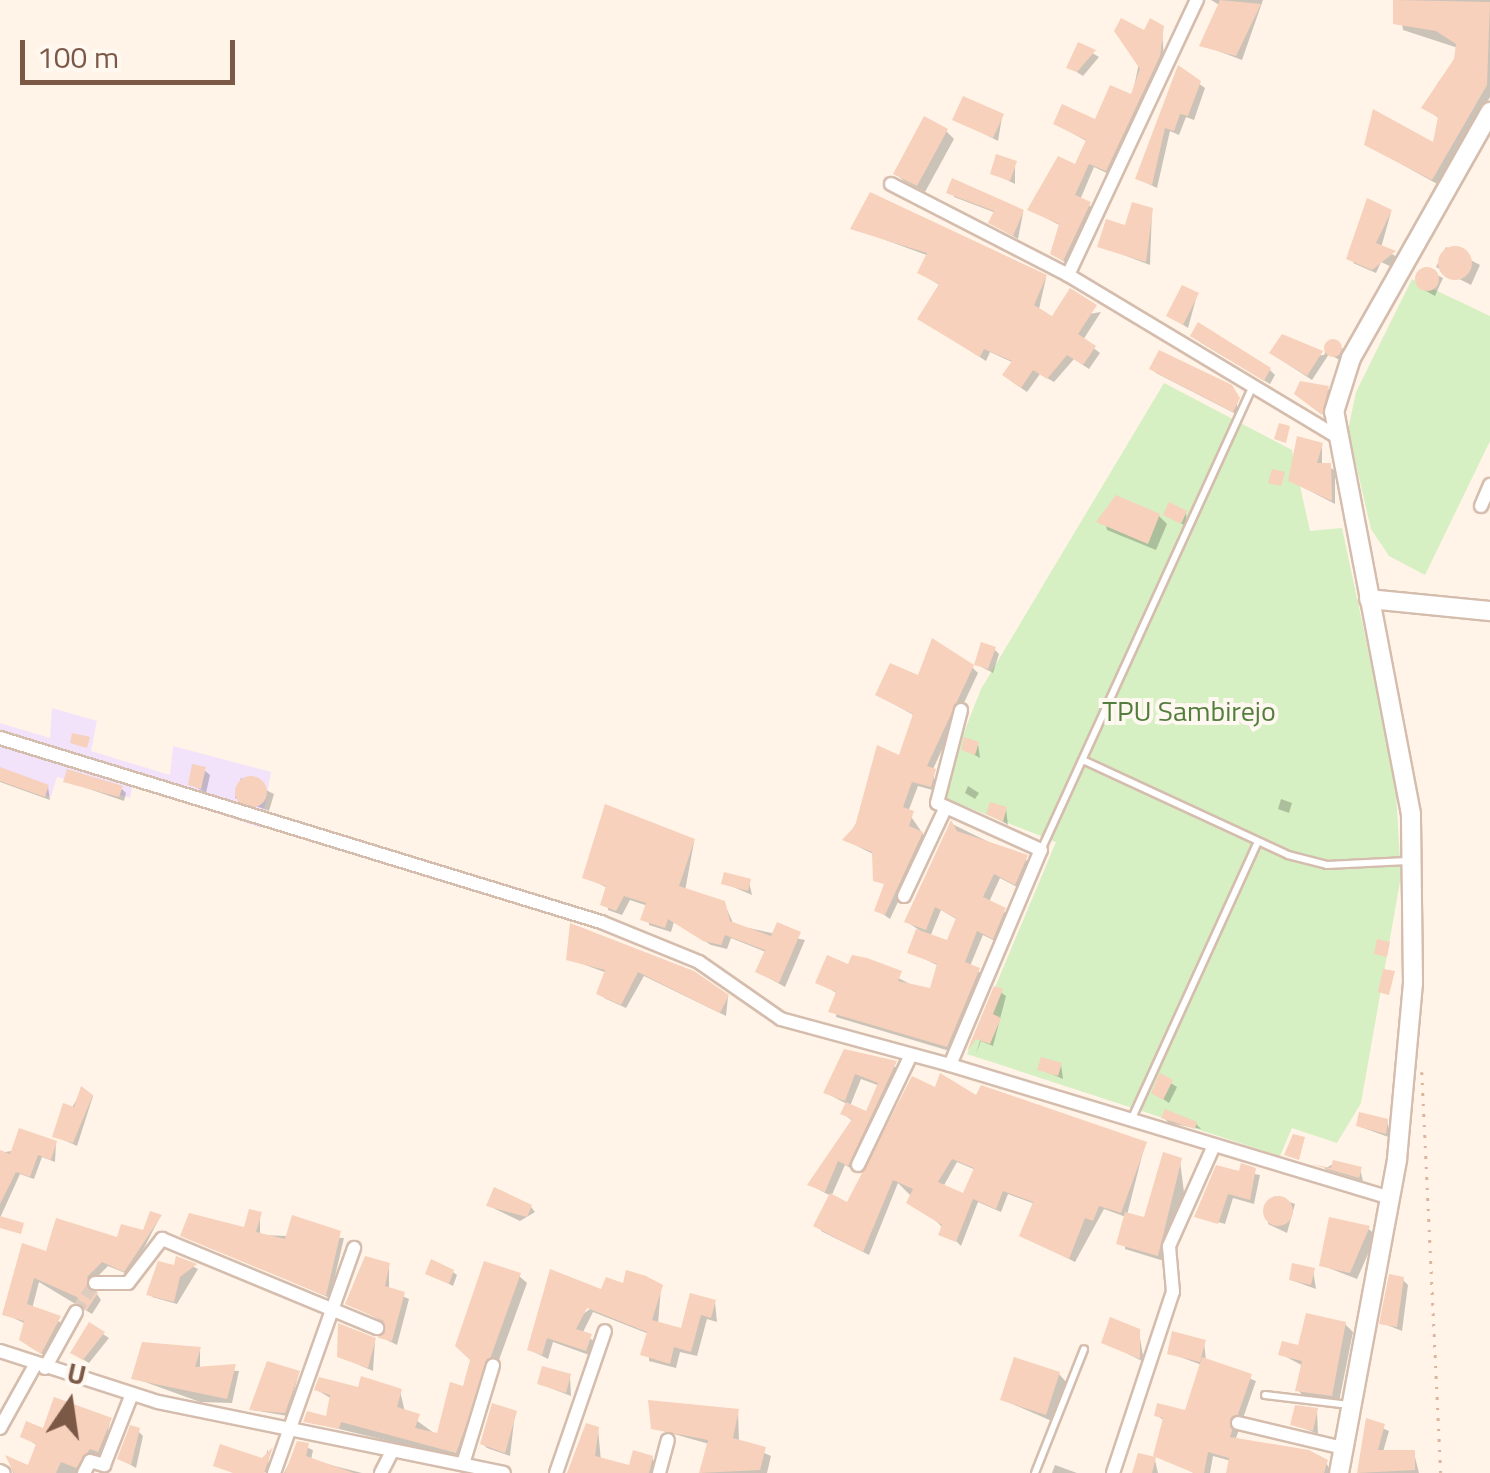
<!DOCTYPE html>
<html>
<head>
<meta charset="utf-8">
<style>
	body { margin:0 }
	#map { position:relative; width:1490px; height:1473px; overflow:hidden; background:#fff4e7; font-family:"Titillium Web",sans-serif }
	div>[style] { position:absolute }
	.education>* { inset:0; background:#f2e3fb }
	.green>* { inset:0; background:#d6efc3 }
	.shadow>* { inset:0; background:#0003 }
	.building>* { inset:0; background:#f7d1bb }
	.round { border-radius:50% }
	.minor-tunnel>* { height:12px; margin-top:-6px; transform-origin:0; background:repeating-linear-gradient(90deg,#decdbf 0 12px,transparent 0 18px) }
	.path>* { height:2.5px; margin-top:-1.25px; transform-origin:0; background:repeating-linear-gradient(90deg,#ddb49e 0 2.5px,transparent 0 10.5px) }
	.roads { filter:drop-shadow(2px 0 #d5bdae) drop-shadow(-2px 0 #d5bdae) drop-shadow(0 2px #d5bdae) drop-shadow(0 -2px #d5bdae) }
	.service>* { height:6px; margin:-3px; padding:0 3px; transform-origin:3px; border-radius:3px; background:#fff }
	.minor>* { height:12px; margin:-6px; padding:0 6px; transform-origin:6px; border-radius:6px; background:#fff }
	.secondary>* { height:18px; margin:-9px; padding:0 9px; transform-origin:9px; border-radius:9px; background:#fff }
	span { translate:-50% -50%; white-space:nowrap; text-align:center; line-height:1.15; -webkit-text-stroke:8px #fff8f0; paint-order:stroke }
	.park-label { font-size:28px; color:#527d3c }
	.north { position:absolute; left:20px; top:1353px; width:100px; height:100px; -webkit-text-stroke:8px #fff8f0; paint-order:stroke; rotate:13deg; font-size:28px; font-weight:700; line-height:40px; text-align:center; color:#7c5847 }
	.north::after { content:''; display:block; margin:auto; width:35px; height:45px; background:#7c5847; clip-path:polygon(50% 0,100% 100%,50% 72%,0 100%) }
	.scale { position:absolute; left:20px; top:40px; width:215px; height:45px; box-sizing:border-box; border:5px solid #7c5847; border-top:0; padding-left:12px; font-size:30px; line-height:35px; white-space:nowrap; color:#7c5847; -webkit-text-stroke:8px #fff8f0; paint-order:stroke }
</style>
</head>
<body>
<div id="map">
	<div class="education">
		<i style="clip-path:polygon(52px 708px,97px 721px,91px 751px,170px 775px,173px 746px,271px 772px,261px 828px,133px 785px,130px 798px,57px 777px,51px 797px,0 779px,0 723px,50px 738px)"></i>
	</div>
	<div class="green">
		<i style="clip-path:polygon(1412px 279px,1490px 316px,1490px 441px,1425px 575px,1389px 556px,1371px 529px,1348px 430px,1356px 392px)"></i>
		<i style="clip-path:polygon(1164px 383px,1292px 450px,1310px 531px,1342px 528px,1395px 776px,1401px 876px,1361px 1103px,1337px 1143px,1292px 1128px,1280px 1156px,967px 1054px,1056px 842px,939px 796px,981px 689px)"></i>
	</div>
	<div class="shadow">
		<i style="clip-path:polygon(1211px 0,1263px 0,1242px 60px,1202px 45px,1221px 6px)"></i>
		<i style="clip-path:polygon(1399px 0,1490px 0,1490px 97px,1439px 185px,1367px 145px,1374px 112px,1435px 146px,1440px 119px,1424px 108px,1439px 81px,1448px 85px,1458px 48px,1403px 30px)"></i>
		<i style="clip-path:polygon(1162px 28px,1164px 62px,1111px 175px,1094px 167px,1080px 200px,1095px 209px,1069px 265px,1053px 254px,1061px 226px,1031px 210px,1077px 167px,1088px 142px,1056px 124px,1096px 122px,1132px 97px,1145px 33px)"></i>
		<i style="clip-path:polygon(1079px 45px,1099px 57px,1083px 76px,1069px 67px)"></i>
		<i style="clip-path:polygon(1179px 69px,1205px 88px,1194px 120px,1186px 117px,1179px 135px,1170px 131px,1157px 188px,1138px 179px)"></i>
		<i style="clip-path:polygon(1002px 117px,998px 141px,955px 119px)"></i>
		<i style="clip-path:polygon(946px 131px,954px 139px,925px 192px,904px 181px,896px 174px)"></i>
		<i style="clip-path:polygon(1015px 163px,1015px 184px,993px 173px)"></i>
		<i style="clip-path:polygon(954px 181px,1023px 213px,1018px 239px,997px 227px,996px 213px,954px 197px)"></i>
		<i style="clip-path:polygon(1152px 210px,1150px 265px,1100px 246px,1127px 228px)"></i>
		<i style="clip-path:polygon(1391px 212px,1381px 248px,1399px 258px,1394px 268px,1381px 262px,1376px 273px,1353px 263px)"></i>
		<i style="clip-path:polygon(853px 228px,1046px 278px,1039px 309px,1053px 320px,1101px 312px,1083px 340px,1100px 353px,1089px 369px,1074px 359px,1054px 382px,1040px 374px,1027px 392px,1011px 381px,1014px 363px,990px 352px,986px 361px,920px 319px,941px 286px,920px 273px,929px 256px)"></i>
		<i style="clip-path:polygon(1446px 247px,1480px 265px,1471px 285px,1436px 267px)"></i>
		<i style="clip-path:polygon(1425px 269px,1443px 278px,1435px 296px,1417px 286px)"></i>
		<i style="clip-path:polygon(1197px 295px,1188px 328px,1169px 316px)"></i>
		<i style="clip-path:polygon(1198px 341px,1270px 370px,1275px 375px,1270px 384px)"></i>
		<i style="clip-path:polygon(1331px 341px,1348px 352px,1343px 362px,1329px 354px,1312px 380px,1278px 358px,1324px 355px)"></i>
		<i style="clip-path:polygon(1152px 368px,1236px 393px,1238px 415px,1156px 373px)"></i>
		<i style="clip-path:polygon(1328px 389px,1333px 394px,1327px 417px,1302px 398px)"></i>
		<i style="clip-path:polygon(1322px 445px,1322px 465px,1335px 470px,1335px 504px,1291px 481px)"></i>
		<i style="clip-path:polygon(1103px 512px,1159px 516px,1167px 524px,1156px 550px,1107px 530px)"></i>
		<i style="clip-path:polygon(1186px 513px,1187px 527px,1166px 514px)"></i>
		<i style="clip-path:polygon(994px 649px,999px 654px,993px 673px,976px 664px)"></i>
		<i style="clip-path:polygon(972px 667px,978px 673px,933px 769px,936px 791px,918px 786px,908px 812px,927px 840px,890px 919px,877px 910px,885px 887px,875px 855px,845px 840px,900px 759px,915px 716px,878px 695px)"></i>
		<i style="clip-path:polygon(978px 744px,980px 758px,964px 749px)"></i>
		<i style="clip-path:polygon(0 770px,48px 787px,50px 800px,0 782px)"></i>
		<i style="clip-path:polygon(204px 770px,210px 775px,206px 793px,191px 784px)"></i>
		<i style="clip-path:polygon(241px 778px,274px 794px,269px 811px,235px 798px)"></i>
		<i style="clip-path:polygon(66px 781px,121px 788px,126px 793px,124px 801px)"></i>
		<i style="clip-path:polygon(968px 786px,979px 793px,975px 799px,965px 793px)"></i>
		<i style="clip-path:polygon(1281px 799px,1292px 803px,1289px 813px,1278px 809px)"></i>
		<i style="clip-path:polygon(1006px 809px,1008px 825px,989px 814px)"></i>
		<i style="clip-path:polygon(evenodd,952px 824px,1032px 863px,1021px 889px,1000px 878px,989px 902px,1010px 916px,999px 943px,983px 935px,970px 966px,985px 976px,953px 1052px,836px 1017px,838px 994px,818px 982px,866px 961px,929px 994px,939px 966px,910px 952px,919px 930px,907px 922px,952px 824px,941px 910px,958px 920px,948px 944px,930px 937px,941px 910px)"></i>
		<i style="clip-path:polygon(694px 842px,685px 891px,724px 903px,734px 925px,805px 940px,785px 987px,758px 972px,766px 952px,731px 938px,727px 949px,711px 945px,674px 922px,671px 932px,649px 925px,648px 906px,630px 900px,622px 915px,608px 910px,608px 888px,585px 877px)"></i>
		<i style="clip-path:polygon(749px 882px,752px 895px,724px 883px)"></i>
		<i style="clip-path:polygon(572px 927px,728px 997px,726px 1016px,644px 976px,626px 1008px,604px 998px,607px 973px,569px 959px)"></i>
		<i style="clip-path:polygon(996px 989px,1006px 996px,993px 1046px,981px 1041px,976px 1054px)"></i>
		<i style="clip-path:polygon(evenodd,846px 1052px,902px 1069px,854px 1170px,845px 1165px,831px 1197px,848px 1205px,936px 1090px,953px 1089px,1145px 1144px,1127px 1215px,1146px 1220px,1180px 1161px,1185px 1200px,1164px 1261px,1125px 1249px,1126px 1217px,1104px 1209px,1075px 1262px,1022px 1235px,1035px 1204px,1008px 1194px,1001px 1212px,978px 1202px,961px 1246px,898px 1183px,869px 1255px,821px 1231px,831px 1196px,810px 1185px,853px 1121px,843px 1114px,847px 1104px,826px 1093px,846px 1052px,861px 1079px,880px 1086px,867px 1114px,850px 1106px,861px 1079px,846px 1052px,957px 1162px,976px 1170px,964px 1197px,943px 1187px,957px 1162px)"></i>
		<i style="clip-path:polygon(1061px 1065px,1063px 1079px,1040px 1069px)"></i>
		<i style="clip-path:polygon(1161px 1077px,1177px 1087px,1169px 1103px,1154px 1093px)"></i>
		<i style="clip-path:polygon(83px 1089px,93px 1096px,77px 1146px,55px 1136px)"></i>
		<i style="clip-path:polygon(1164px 1118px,1196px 1124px,1201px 1129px,1169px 1123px)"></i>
		<i style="clip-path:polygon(1387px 1121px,1391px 1138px,1358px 1126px)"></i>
		<i style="clip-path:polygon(56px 1143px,55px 1162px,42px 1157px,34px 1179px,20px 1174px,0 1218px,0 1153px)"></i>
		<i style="clip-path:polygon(1335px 1163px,1360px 1169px,1363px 1181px,1324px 1169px)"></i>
		<i style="clip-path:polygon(1218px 1167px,1260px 1175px,1254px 1204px,1233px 1198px,1225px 1224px,1197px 1216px)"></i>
		<i style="clip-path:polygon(1274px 1196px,1295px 1204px,1287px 1233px,1268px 1224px)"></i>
		<i style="clip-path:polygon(489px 1206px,531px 1207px,535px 1212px,520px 1221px)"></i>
		<i style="clip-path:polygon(260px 1214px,260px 1235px,344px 1238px,330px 1298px,183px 1235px,246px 1230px)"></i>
		<i style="clip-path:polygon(160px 1217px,130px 1275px,108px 1266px,90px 1284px,101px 1300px,92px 1314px,39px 1282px,32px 1309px,64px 1324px,47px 1357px,27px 1345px,26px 1324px,5px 1314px,48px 1254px,144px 1233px)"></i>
		<i style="clip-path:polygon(1369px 1229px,1376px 1236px,1357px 1279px,1321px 1265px)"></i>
		<i style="clip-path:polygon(178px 1259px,198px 1269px,177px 1304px,152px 1297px)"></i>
		<i style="clip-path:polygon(389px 1265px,389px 1290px,409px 1299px,397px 1345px,381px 1337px,386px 1323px,348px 1303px)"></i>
		<i style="clip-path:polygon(1313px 1270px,1316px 1289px,1291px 1280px)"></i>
		<i style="clip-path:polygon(428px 1273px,453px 1272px,457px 1275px,453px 1286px)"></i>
		<i style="clip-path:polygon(519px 1276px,527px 1283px,463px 1459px,306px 1421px,327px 1419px,332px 1399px,317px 1390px,400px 1391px,405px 1412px,438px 1436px)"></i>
		<i style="clip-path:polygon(1403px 1280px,1408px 1285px,1402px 1331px,1382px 1323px)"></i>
		<i style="clip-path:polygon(624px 1286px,661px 1287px,658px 1324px,682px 1331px,715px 1302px,717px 1322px,707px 1319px,697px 1356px,680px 1352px,676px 1368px,649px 1361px,649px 1334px,593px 1312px,582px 1334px,596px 1342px,592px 1356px,553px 1342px,548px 1359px,530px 1350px)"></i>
		<i style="clip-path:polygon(1345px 1324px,1353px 1332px,1339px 1402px,1305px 1398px,1298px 1390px,1303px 1366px,1281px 1354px)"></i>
		<i style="clip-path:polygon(89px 1325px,109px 1338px,89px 1363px,79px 1357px)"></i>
		<i style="clip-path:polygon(1139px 1332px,1144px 1362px,1104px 1342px)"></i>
		<i style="clip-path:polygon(375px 1340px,373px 1371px,339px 1356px)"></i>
		<i style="clip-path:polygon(1204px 1342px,1206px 1361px,1256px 1381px,1235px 1441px,1326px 1462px,1331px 1473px,1229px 1473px,1231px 1461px,1213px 1456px,1210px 1473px,1194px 1473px,1156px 1455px,1165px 1421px,1156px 1415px,1186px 1413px,1202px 1365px,1169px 1353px)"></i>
		<i style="clip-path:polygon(200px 1350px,200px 1369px,239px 1371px,232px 1403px,200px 1402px,134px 1378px)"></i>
		<i style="clip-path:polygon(1059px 1374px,1067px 1383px,1054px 1422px,1003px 1400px)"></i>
		<i style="clip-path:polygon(298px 1376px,288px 1416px,252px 1410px)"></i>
		<i style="clip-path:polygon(570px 1377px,571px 1396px,540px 1384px)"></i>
		<i style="clip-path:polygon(738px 1411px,739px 1442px,771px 1456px,767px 1473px,702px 1473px,709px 1444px,653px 1428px)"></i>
		<i style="clip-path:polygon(1317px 1411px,1318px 1434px,1293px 1424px)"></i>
		<i style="clip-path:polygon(515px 1413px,510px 1456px,487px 1448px,482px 1443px)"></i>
		<i style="clip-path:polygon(110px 1421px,103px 1457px,85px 1461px,83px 1473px,13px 1473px,9px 1460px,29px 1468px,38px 1446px,23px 1436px)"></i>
		<i style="clip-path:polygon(1368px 1422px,1389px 1431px,1383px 1452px,1414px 1453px,1419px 1473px,1359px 1473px)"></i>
		<i style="clip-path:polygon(598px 1429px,601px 1461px,630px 1468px,652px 1458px,660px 1473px,569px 1473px)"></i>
		<i style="clip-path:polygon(138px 1431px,143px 1436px,136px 1468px,120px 1459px)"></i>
		<i style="clip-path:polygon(299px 1444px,313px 1450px,311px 1460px,362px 1473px,284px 1473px)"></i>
		<i style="clip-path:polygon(268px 1449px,269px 1473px,216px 1466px,264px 1461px)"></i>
		<i style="clip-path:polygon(1155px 1460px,1158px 1473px,1135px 1473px)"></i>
		<i style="clip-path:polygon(1055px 1465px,1077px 1473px,1052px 1473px)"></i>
	</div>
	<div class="building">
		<i style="clip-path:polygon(1220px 0,1261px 4px,1236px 56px,1199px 46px)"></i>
		<i style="clip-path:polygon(1393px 0,1490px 2px,1487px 85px,1432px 180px,1364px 145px,1373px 109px,1433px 142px,1438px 117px,1421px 108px,1454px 59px,1456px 44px,1436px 31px,1393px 24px)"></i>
		<i style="clip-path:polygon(1121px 18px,1144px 30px,1150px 18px,1164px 26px,1160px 56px,1106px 171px,1089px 164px,1075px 195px,1091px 202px,1063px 261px,1050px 254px,1059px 224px,1027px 210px,1058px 156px,1075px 164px,1086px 140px,1053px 124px,1062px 104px,1095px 119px,1110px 85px,1131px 94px,1140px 69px,1114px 31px)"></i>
		<i style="clip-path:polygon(1078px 42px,1096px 50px,1077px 72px,1066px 68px)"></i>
		<i style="clip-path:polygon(1178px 65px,1201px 81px,1188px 116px,1180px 114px,1174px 131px,1165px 128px,1152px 185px,1135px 179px)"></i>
		<i style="clip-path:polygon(963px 96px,1004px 114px,993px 138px,952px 120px)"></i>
		<i style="clip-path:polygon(924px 116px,948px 129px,917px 186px,893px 174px)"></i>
		<i style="clip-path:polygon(996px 154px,1017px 161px,1010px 181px,990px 174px)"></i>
		<i style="clip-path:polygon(952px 178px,1024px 210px,1013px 236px,988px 223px,994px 211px,946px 193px)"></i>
		<i style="clip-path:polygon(870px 192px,1047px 275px,1034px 305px,1052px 316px,1070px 288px,1097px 305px,1078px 334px,1096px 346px,1083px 365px,1067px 355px,1047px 379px,1033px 370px,1021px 388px,1002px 375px,1012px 361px,984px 349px,980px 357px,917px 319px,939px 284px,917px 273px,927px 253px,850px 229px)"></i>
		<i style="clip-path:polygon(1367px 198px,1392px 210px,1376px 243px,1396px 251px,1372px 270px,1346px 259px)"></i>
		<i style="clip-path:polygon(1132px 202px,1153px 208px,1146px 262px,1097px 247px,1106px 219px,1125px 225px)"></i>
		<i class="round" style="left:1438px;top:246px;width:34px;height:34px"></i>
		<i class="round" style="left:1415px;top:267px;width:24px;height:24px"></i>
		<i style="clip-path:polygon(1182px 285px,1199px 293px,1183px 325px,1166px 316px)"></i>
		<i style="clip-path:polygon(1198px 322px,1271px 368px,1264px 381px,1190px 336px)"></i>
		<i style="clip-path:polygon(1282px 334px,1323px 351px,1307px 376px,1269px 353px)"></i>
		<i class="round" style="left:1324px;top:339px;width:18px;height:18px"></i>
		<i style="clip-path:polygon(1159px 350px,1232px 385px,1240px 398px,1233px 412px,1149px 369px)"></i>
		<i style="clip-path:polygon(1300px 381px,1329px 386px,1322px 415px,1294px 394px)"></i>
		<i style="clip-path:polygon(1279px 423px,1290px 426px,1286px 443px,1274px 439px)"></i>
		<i style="clip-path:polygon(1297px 436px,1323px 443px,1317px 463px,1331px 463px,1332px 501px,1288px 481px)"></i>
		<i style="clip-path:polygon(1272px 469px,1285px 472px,1281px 486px,1268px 483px)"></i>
		<i style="clip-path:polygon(1116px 495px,1160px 514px,1148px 544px,1096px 522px)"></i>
		<i style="clip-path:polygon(1169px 502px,1187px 511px,1181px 524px,1163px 515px)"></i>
		<i style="clip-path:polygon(932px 638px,974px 665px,927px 766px,936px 769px,931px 787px,912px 782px,903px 807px,914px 811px,909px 826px,923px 832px,885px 915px,874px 911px,884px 884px,873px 881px,872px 852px,842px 840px,855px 826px,877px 745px,899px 755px,913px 714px,875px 695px,890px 663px,918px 675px)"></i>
		<i style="clip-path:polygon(981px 642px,996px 647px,988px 669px,974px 665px)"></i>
		<i style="clip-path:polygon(72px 733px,90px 737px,87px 748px,70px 743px)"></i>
		<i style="clip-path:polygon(964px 737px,979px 742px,975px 755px,961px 750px)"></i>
		<i style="clip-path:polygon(192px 764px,206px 767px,201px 789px,188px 785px)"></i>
		<i style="clip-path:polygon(0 767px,49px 785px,45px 797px,0 781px)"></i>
		<i style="clip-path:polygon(67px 769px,123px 786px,119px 797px,63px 782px)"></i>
		<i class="round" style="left:235px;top:776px;width:32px;height:32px"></i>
		<i style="clip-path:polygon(990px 802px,1007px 807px,1003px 822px,986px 814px)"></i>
		<i style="clip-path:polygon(605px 804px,695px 839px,679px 886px,725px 901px,730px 921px,771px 936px,777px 922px,801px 932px,779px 983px,755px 972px,765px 950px,725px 935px,721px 945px,703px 941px,668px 919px,665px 928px,640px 920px,646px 903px,624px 896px,616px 911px,600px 905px,606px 886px,582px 878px)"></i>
		<i style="clip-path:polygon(951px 820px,957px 831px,1028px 855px,1015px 885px,994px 874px,983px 897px,1006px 908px,993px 939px,977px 931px,965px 962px,980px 968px,947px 1047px,828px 1012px,836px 992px,815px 983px,827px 955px,848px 964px,852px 955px,867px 958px,902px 971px,898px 981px,930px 988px,937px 964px,907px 953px,916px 929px,947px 940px,956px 918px,935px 907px,926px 930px,904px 922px)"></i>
		<i style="clip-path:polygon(724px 872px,751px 879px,748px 891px,721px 884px)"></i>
		<i style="clip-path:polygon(570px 923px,694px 971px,729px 995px,720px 1013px,638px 972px,621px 1005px,596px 994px,605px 970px,566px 960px)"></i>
		<i style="clip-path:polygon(1377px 939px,1390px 942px,1387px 957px,1374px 954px)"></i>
		<i style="clip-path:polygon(1383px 969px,1395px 971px,1389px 995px,1378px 992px)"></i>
		<i style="clip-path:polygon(994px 986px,1003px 989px,993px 1014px,1001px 1018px,990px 1044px,976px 1039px,967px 1051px)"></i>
		<i style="clip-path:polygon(844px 1049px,897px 1061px,848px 1166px,838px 1161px,825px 1192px,807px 1185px,852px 1119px,840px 1114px,846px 1102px,866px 1111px,878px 1083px,855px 1074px,845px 1101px,823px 1093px)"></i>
		<i style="clip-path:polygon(1041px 1057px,1062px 1063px,1058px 1076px,1037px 1070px)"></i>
		<i style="clip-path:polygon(evenodd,940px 1073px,976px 1095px,981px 1085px,1147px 1142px,1121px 1213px,1099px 1206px,1093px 1221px,1085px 1218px,1069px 1259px,1019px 1236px,1033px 1202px,1003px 1191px,996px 1209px,973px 1199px,956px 1242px,938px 1235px,942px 1225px,906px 1203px,913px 1189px,893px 1180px,863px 1252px,813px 1226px,830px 1193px,847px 1202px,912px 1076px,935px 1087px,940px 1073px,952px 1159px,974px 1168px,963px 1193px,938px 1182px,952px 1159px)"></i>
		<i style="clip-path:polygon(1160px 1073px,1173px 1080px,1163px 1100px,1151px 1093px)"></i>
		<i style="clip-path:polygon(81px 1086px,93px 1095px,73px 1143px,52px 1137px,63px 1103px,74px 1107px)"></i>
		<i style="clip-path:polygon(1165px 1109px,1197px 1122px,1195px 1129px,1161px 1118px)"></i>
		<i style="clip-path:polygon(1359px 1112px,1388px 1119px,1386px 1134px,1356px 1126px)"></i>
		<i style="clip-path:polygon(19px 1128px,57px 1141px,51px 1160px,38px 1155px,30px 1177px,16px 1172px,0 1204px,0 1150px,10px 1154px)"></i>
		<i style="clip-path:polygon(1293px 1134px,1305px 1137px,1299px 1160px,1284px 1155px)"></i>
		<i style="clip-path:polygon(1163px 1152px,1182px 1158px,1158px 1256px,1116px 1244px,1125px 1212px,1144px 1217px)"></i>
		<i style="clip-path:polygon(1333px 1160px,1362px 1167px,1359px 1178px,1311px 1164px,1331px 1168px)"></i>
		<i style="clip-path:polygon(1241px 1163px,1256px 1168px,1250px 1200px,1228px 1194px,1218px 1224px,1194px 1217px,1216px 1165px,1239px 1171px)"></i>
		<i style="clip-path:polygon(494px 1187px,532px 1205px,527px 1217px,486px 1206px)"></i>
		<i class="round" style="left:1263px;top:1196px;width:30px;height:30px"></i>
		<i style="clip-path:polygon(249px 1209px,262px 1212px,256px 1232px,285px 1239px,292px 1215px,341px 1231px,326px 1296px,180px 1236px,189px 1213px,244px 1227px)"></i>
		<i style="clip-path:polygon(150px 1211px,162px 1215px,124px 1272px,102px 1262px,87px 1277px,98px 1293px,86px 1311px,77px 1297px,34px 1278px,27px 1304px,61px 1316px,41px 1354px,19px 1340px,24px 1321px,2px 1315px,22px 1243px,46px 1251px,56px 1218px,117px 1237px,121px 1224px,143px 1230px)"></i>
		<i style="clip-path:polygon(0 1216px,24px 1223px,21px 1234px,0 1228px)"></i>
		<i style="clip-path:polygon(1329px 1217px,1370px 1226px,1350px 1273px,1319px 1266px)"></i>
		<i style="clip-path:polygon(176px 1256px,197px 1264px,180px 1277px,174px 1302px,146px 1295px,158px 1261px,174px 1265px)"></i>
		<i style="clip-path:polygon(365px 1256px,390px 1263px,385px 1286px,405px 1292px,392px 1341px,378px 1338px,384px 1321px,345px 1304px)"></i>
		<i style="clip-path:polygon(431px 1259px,454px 1270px,449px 1284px,425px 1274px)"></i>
		<i style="clip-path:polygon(484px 1261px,521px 1273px,456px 1453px,341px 1422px,339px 1429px,303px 1422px,307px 1411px,326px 1416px,330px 1395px,314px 1390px,319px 1377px,358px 1387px,361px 1376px,402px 1389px,397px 1407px,420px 1414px,415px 1428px,437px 1433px,450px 1382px,463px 1386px,470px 1360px,455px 1346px)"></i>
		<i style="clip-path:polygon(1292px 1263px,1315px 1268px,1311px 1285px,1289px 1280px)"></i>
		<i style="clip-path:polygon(550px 1269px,601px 1289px,606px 1277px,623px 1283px,626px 1270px,646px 1276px,663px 1285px,652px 1320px,681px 1328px,690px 1293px,716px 1300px,711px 1318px,701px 1315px,691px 1352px,674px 1347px,670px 1364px,640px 1355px,647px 1332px,587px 1308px,576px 1329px,592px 1334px,586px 1351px,547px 1338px,542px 1355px,527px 1350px)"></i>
		<i style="clip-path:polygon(1389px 1274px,1404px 1277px,1397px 1327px,1379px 1324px)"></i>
		<i style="clip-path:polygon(1306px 1313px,1346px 1322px,1332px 1396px,1295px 1391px,1302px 1361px,1278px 1355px,1282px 1341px,1298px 1345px)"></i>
		<i style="clip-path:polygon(1110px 1317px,1140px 1329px,1140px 1359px,1101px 1343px)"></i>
		<i style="clip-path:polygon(89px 1322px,105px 1332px,83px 1360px,70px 1353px)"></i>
		<i style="clip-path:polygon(338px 1323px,376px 1338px,368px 1368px,337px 1357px)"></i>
		<i style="clip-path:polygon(1172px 1331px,1206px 1340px,1200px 1362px,1167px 1354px)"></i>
		<i style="clip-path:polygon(142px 1342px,201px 1347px,195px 1367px,236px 1364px,227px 1399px,131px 1379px)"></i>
		<i style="clip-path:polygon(1014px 1357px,1060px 1372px,1046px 1415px,1000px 1400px)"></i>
		<i style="clip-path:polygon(1202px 1357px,1252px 1374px,1230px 1437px,1309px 1450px,1328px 1460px,1324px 1473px,1226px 1473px,1229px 1458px,1208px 1452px,1204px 1473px,1194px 1473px,1153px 1456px,1163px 1418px,1154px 1416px,1157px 1403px,1185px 1410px)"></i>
		<i style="clip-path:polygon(267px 1361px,300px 1371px,285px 1413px,249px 1410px)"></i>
		<i style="clip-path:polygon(542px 1366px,571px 1374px,566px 1393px,537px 1384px)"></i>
		<i style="clip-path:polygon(54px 1397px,112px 1418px,98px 1452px,90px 1449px,76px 1468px,61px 1462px,56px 1473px,14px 1473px,5px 1455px,28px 1465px,36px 1444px,20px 1437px,26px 1421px,43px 1428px)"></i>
		<i style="clip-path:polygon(648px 1400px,739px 1409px,733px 1438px,766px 1447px,760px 1470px,699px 1473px,708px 1440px,651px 1429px)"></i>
		<i style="clip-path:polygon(492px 1403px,517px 1411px,505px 1453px,480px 1444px)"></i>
		<i style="clip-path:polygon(1295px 1405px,1318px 1408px,1313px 1431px,1290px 1425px)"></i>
		<i style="clip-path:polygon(1366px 1418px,1385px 1424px,1378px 1450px,1415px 1450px,1415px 1470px,1357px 1473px)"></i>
		<i style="clip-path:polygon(586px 1423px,599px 1427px,595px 1456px,629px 1465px,633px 1450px,653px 1456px,649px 1473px,567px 1473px)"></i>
		<i style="clip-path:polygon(130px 1425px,140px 1428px,131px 1465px,117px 1459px)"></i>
		<i style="clip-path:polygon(297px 1441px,309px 1443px,306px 1456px,354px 1473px,285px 1473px)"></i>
		<i style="clip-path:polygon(220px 1444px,262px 1458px,273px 1447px,264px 1473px,233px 1473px,213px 1466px)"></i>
		<i style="clip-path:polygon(1138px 1453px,1156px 1457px,1152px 1473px,1132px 1473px)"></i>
	</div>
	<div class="minor-tunnel">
		<i style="left:76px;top:1312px;width:35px;rotate:-57deg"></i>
	</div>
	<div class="path">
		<i style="left:1422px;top:1072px;width:401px;rotate:87.3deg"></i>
	</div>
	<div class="roads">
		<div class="service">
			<i style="left:1085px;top:761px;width:224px;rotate:24.8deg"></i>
			<i style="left:1288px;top:855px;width:40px;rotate:14.4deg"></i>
			<i style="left:1327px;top:865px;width:80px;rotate:-2.9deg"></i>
			<i style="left:1042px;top:848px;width:503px;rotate:-65.47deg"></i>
			<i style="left:1132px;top:1118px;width:303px;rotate:-65.5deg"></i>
			<i style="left:1265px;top:1395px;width:85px;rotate:6.8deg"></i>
			<i style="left:1035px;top:1473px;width:133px;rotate:-68.4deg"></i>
		</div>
		<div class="minor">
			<i style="left:891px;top:184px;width:199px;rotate:27.2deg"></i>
			<i style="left:1068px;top:275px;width:310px;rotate:31deg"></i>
			<i style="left:1068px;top:275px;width:304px;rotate:-64.9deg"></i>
			<i style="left:1481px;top:506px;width:23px;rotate:-67deg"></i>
			<i style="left:0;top:738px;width:629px;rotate:17.02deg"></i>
			<i style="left:601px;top:922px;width:106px;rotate:22.2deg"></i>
			<i style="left:699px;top:962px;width:100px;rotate:34.8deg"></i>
			<i style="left:781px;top:1019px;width:175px;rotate:15.2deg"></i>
			<i style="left:950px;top:1065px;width:233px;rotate:-67.1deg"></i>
			<i style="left:1041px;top:850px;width:114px;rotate:-155.7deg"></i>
			<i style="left:937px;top:803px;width:96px;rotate:-75.5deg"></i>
			<i style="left:904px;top:896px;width:94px;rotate:-64.8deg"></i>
			<i style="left:950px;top:1065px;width:460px;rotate:16.8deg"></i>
			<i style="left:858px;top:1165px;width:122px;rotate:-64.3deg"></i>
			<i style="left:95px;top:1283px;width:33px"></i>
			<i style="left:128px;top:1283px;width:56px;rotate:-52.3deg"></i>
			<i style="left:162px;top:1239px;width:233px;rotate:22.5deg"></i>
			<i style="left:0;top:1351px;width:166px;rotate:17.9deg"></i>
			<i style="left:158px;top:1402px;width:353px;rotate:11.6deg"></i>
			<i style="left:45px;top:1368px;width:64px;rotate:-61deg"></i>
			<i style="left:1238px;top:1423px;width:108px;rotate:13.4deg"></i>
			<i style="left:0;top:1428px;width:72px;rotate:-60.9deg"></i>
			<i style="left:463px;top:1464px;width:103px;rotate:-73.1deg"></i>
			<i style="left:0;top:1471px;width:4px;rotate:27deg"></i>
			<i style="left:84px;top:1473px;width:13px;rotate:-63deg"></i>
			<i style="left:90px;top:1461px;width:15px;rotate:16deg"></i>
			<i style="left:104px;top:1465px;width:76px;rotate:-68.5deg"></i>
			<i style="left:274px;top:1473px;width:239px;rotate:-70.4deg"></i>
			<i style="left:381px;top:1473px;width:20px;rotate:-63deg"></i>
			<i style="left:556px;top:1473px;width:150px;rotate:-71deg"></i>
			<i style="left:659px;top:1473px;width:34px;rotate:-75deg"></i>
			<i style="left:1113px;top:1473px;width:191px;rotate:-71.7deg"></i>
			<i style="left:1173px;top:1292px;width:46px;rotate:-95deg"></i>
			<i style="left:1169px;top:1246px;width:105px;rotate:-65.9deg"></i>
		</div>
		<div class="secondary">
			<i style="left:1369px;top:599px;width:122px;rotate:5.7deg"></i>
			<i style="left:1339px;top:1473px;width:319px;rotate:-79.5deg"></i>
			<i style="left:1397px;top:1159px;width:177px;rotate:-84.8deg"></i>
			<i style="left:1413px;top:983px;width:169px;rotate:-90.7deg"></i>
			<i style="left:1411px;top:814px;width:409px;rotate:-100.8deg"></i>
			<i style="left:1334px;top:412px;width:57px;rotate:-72.5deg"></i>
			<i style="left:1351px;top:358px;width:283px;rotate:-60.5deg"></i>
		</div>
	</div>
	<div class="park-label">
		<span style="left:1189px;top:711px">TPU Sambirejo</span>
	</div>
	<div class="north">U</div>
	<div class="scale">100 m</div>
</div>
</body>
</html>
